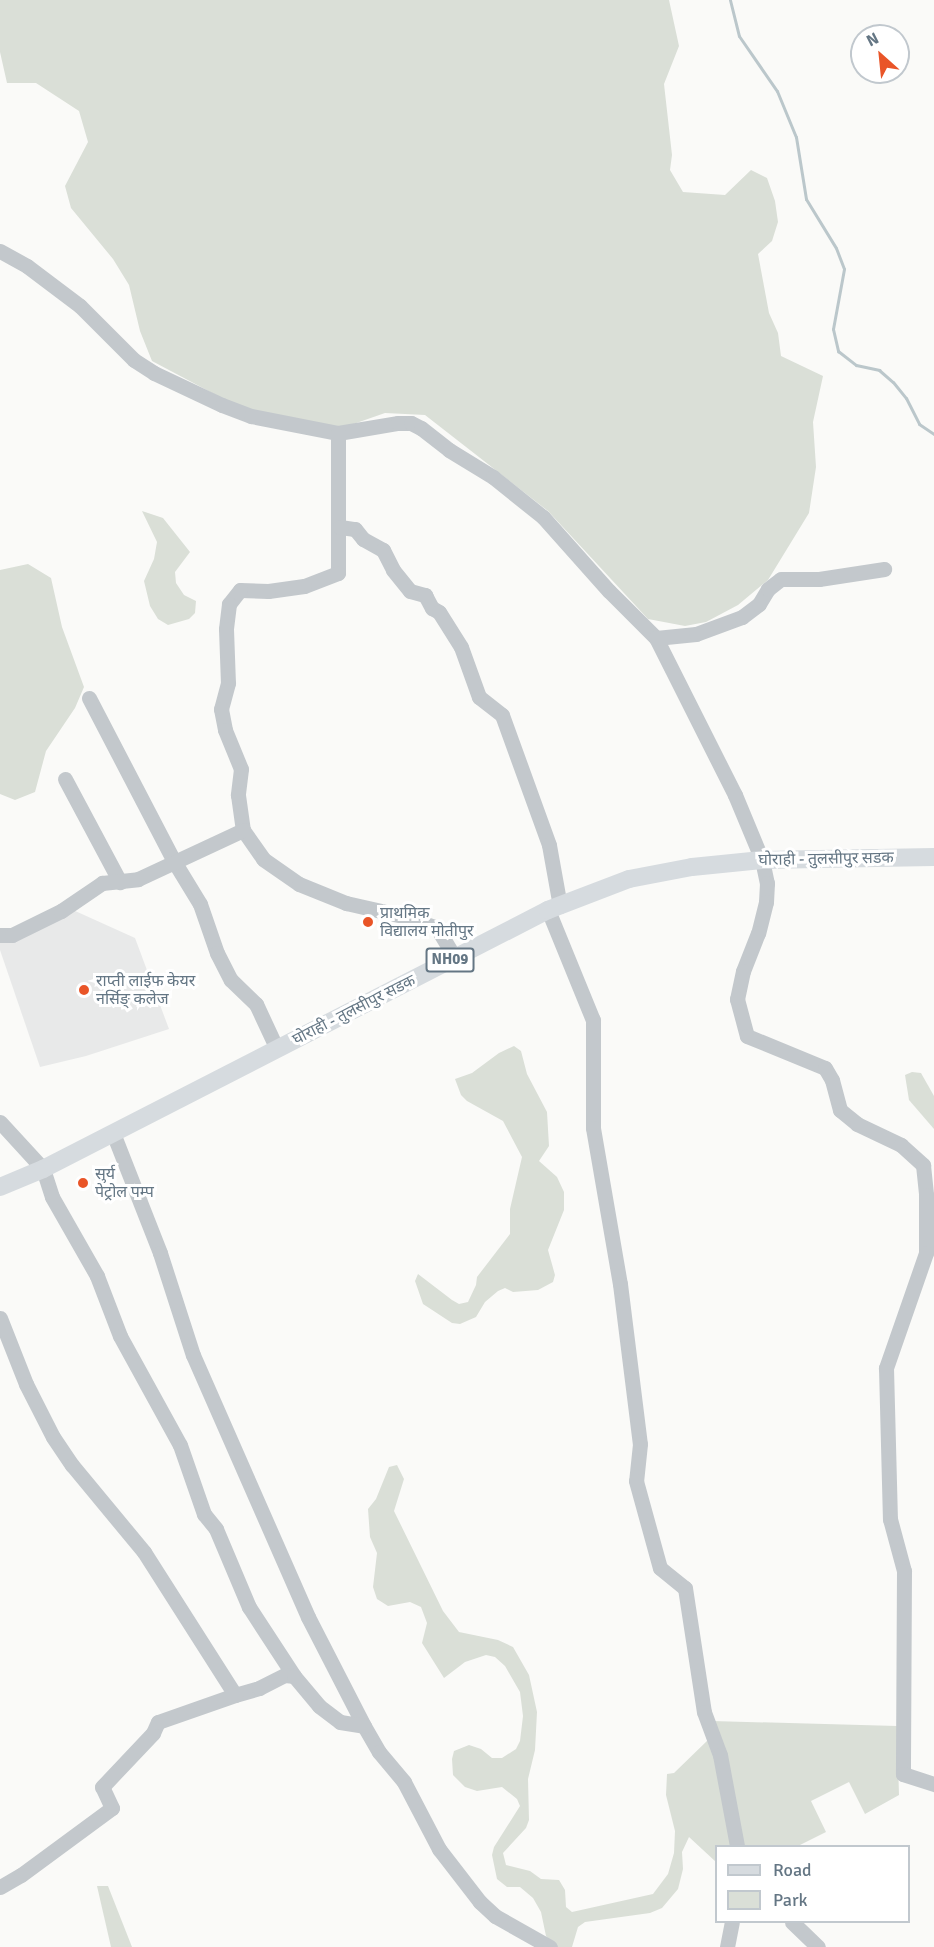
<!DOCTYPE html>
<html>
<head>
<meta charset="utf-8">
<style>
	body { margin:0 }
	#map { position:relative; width:934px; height:1947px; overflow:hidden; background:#fafaf8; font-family:Signika,"Noto Sans Devanagari",sans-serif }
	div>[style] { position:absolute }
	.built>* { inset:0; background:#e8e9e9 }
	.green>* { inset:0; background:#dadfd7 }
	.stream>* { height:3px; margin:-1.5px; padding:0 1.5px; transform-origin:1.5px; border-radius:1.5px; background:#bbc7cb }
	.minor>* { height:15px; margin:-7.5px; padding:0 7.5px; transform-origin:7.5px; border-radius:7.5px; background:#c3c8cc }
	.major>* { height:18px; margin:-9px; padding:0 9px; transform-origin:9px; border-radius:9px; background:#d6dbdf }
	.dots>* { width:16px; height:16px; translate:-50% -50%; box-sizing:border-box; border:3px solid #fff; border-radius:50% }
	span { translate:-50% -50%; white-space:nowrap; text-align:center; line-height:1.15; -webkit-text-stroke:6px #fff; paint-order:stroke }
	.shield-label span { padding:2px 4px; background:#fff; border:2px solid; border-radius:4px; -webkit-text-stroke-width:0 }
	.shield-label { font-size:15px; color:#647684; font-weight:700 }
	.street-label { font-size:16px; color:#647684 }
	.poi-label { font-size:16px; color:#647684 }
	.left { translate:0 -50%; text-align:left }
	.legend { position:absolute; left:715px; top:1845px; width:195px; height:78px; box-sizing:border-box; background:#fff; border:2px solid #c1c8ce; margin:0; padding:8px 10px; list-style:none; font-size:18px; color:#647684 }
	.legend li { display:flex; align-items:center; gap:12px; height:30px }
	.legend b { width:30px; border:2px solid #c1c8ce }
	.north { position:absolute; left:850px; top:24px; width:60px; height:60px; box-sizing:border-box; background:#fff; border:2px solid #c1c8ce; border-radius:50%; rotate:333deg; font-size:16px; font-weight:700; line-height:24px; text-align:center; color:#647684 }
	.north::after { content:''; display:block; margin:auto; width:21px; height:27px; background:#e95528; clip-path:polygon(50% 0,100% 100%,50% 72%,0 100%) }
</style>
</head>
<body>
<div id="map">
	<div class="built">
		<i style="clip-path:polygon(73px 910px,135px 938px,169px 1029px,86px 1056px,40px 1067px,0 950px,0 943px)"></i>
	</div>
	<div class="green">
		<i style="clip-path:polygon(0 0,669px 0,679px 46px,664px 84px,672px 155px,670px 170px,683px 192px,725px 195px,751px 170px,767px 178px,775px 201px,778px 222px,772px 241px,758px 254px,769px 313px,778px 333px,781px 356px,823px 376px,813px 422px,816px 467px,809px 513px,768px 580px,738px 605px,706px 622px,685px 626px,648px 619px,548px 511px,425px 415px,385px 413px,342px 428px,301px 423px,233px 404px,152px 361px,140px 331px,129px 285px,113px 259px,71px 208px,65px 186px,88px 142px,79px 111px,36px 83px,7px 83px,0 52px)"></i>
		<i style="clip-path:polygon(142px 511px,163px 518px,190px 552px,175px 572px,176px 583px,184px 595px,196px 601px,195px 613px,189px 619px,168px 625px,158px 619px,150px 606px,144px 581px,154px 559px,157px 542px)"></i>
		<i style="clip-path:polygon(28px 564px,51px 578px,62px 627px,84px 687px,75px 708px,46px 751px,35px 792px,15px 800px,0 794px,0 570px)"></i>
		<i style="clip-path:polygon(514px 1046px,521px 1051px,527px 1074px,547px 1112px,549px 1146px,539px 1161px,557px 1177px,564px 1192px,564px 1210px,548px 1250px,555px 1275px,553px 1282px,538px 1290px,513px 1292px,505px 1288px,498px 1291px,485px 1302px,476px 1317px,460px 1324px,452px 1323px,423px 1304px,415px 1281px,418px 1274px,452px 1300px,459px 1304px,468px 1302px,476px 1285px,477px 1277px,510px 1234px,510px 1209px,522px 1157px,503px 1121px,467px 1101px,461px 1095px,455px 1079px,472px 1073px,499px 1053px)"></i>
		<i style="clip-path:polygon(912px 1072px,921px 1073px,934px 1096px,934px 1129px,909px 1100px,905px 1075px)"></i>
		<i style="clip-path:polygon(397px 1465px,404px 1479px,394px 1511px,443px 1611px,459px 1632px,498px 1640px,513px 1647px,529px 1675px,537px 1712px,535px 1750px,528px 1779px,529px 1820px,526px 1828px,503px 1853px,506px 1865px,530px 1871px,541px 1879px,559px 1880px,565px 1890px,566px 1907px,572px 1912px,653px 1894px,668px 1874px,674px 1853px,675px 1831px,666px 1795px,667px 1774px,674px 1773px,709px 1739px,736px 1846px,716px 1846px,716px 1862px,689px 1837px,682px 1852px,683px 1869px,678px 1889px,662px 1908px,650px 1913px,585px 1922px,578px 1927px,572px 1947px,554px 1947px,546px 1936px,541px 1912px,533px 1898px,520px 1887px,507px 1887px,497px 1879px,492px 1855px,494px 1847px,520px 1806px,517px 1799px,502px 1787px,477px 1791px,465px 1787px,453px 1775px,452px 1759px,454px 1751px,469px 1745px,481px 1749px,492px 1758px,502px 1758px,516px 1749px,520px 1741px,523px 1716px,520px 1692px,505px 1666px,495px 1657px,486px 1655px,465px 1662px,444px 1678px,422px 1643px,427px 1623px,421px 1607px,410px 1602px,388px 1606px,377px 1599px,373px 1587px,377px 1553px,370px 1537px,368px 1509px,376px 1499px,389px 1467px)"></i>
		<i style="clip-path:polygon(712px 1721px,897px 1726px,899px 1795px,865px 1814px,849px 1782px,811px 1801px,826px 1832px,798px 1846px,743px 1846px)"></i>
		<i style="clip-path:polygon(97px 1886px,108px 1886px,132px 1947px,111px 1947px)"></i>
	</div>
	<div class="stream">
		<i style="left:730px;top:0;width:37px;rotate:76deg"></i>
		<i style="left:739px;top:36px;width:67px;rotate:55.4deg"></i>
		<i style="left:777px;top:91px;width:50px;rotate:67.6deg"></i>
		<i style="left:796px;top:137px;width:63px;rotate:80.8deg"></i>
		<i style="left:806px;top:199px;width:57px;rotate:58.5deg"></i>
		<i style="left:836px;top:248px;width:22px;rotate:69deg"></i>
		<i style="left:844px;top:269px;width:61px;rotate:100.4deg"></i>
		<i style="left:833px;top:329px;width:23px;rotate:77deg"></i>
		<i style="left:838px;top:351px;width:23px;rotate:38deg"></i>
		<i style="left:856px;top:365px;width:24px;rotate:12deg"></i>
		<i style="left:879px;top:370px;width:18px;rotate:41deg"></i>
		<i style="left:893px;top:382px;width:21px;rotate:51deg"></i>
		<i style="left:906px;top:398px;width:29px;rotate:63deg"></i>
		<i style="left:919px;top:424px;width:18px;rotate:34deg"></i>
	</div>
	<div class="minor">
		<i style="left:0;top:251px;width:31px;rotate:29deg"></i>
		<i style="left:27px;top:266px;width:66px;rotate:37deg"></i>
		<i style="left:80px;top:306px;width:76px;rotate:45deg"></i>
		<i style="left:134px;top:360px;width:24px;rotate:33deg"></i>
		<i style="left:154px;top:373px;width:75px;rotate:25.2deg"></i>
		<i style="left:222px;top:405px;width:31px;rotate:21deg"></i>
		<i style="left:251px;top:416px;width:89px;rotate:11.1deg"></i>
		<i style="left:338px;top:433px;width:61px;rotate:-9.5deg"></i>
		<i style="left:398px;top:423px;width:13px"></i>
		<i style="left:411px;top:423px;width:11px;rotate:27deg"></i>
		<i style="left:421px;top:428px;width:36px;rotate:38deg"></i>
		<i style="left:449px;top:450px;width:52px;rotate:31.5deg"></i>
		<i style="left:493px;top:477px;width:64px;rotate:38.7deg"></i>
		<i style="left:543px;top:517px;width:99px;rotate:48.3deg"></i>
		<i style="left:609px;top:591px;width:66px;rotate:45deg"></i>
		<i style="left:656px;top:638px;width:176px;rotate:63.3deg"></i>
		<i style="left:735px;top:795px;width:70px;rotate:67.4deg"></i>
		<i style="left:762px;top:860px;width:24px;rotate:78deg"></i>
		<i style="left:767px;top:883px;width:19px;rotate:93deg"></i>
		<i style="left:766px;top:902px;width:32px;rotate:104deg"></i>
		<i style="left:758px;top:933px;width:41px;rotate:111.5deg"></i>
		<i style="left:743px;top:971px;width:29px;rotate:102deg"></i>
		<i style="left:737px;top:999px;width:38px;rotate:75deg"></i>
		<i style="left:747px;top:1036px;width:84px;rotate:22.3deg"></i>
		<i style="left:825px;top:1068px;width:14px;rotate:60deg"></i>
		<i style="left:832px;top:1080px;width:31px;rotate:75deg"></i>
		<i style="left:840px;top:1110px;width:22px;rotate:39deg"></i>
		<i style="left:857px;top:1124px;width:49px;rotate:25.5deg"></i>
		<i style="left:901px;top:1145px;width:30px;rotate:42deg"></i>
		<i style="left:923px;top:1165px;width:30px;rotate:84deg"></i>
		<i style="left:926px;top:1195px;width:58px;rotate:90deg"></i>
		<i style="left:926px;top:1253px;width:122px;rotate:109.2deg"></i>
		<i style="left:886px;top:1368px;width:151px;rotate:88.5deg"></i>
		<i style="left:890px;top:1519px;width:54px;rotate:74.9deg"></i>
		<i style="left:904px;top:1571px;width:203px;rotate:90.3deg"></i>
		<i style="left:903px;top:1774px;width:33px;rotate:18deg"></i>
		<i style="left:338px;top:433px;width:140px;rotate:90deg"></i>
		<i style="left:338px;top:573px;width:36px;rotate:159deg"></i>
		<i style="left:304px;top:586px;width:36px;rotate:172deg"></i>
		<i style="left:268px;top:591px;width:28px;rotate:-178deg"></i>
		<i style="left:240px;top:590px;width:18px;rotate:128deg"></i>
		<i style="left:229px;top:604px;width:25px;rotate:97deg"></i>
		<i style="left:226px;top:629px;width:54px;rotate:87.9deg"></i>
		<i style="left:228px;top:683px;width:27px;rotate:105deg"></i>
		<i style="left:221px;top:709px;width:21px;rotate:79deg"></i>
		<i style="left:225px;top:730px;width:42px;rotate:67.7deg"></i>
		<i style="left:241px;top:769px;width:26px;rotate:97deg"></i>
		<i style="left:238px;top:795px;width:35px;rotate:82deg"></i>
		<i style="left:243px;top:830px;width:35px;rotate:55deg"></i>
		<i style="left:263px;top:859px;width:44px;rotate:34.8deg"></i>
		<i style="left:299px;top:884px;width:51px;rotate:22deg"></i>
		<i style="left:346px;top:903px;width:58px;rotate:12.8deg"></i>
		<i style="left:403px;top:916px;width:36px;rotate:19deg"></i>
		<i style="left:437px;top:928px;width:35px;rotate:59deg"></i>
		<i style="left:340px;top:527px;width:15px;rotate:8deg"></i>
		<i style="left:355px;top:529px;width:13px;rotate:51deg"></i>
		<i style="left:363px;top:539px;width:23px;rotate:29deg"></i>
		<i style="left:383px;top:550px;width:22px;rotate:63deg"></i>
		<i style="left:393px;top:570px;width:27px;rotate:51deg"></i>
		<i style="left:410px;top:591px;width:16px;rotate:15deg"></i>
		<i style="left:425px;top:595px;width:15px;rotate:62deg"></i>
		<i style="left:432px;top:608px;width:8px;rotate:30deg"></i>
		<i style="left:439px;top:612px;width:41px;rotate:57.8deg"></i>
		<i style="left:461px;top:647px;width:53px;rotate:70.2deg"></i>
		<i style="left:479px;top:697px;width:29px;rotate:38deg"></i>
		<i style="left:502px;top:715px;width:138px;rotate:70.1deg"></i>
		<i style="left:549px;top:845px;width:62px;rotate:79.8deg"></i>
		<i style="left:656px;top:638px;width:40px;rotate:-5.7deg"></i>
		<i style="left:696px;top:634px;width:49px;rotate:-20.3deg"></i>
		<i style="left:742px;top:617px;width:21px;rotate:-37deg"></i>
		<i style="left:759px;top:604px;width:17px;rotate:-59deg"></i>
		<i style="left:768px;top:589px;width:16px;rotate:-38deg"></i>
		<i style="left:781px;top:579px;width:38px"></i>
		<i style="left:819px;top:579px;width:66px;rotate:-8.7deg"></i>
		<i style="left:89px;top:698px;width:186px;rotate:62.5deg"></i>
		<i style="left:175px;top:863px;width:48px;rotate:58.6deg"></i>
		<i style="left:200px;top:904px;width:52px;rotate:70.9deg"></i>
		<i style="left:217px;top:953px;width:30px;rotate:63deg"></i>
		<i style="left:231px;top:980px;width:35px;rotate:44deg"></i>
		<i style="left:256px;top:1004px;width:50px;rotate:65deg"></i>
		<i style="left:65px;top:779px;width:117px;rotate:61.9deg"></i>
		<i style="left:548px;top:910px;width:119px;rotate:67.8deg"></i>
		<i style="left:593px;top:1020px;width:108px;rotate:90deg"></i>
		<i style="left:593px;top:1128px;width:158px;rotate:80.2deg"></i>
		<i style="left:620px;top:1284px;width:161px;rotate:82.9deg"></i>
		<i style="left:640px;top:1444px;width:37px;rotate:96deg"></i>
		<i style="left:636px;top:1481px;width:90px;rotate:74.6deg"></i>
		<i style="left:660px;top:1568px;width:32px;rotate:39deg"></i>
		<i style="left:685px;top:1588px;width:125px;rotate:81.3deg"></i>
		<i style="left:704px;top:1712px;width:46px;rotate:69.6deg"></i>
		<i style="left:720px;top:1755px;width:93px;rotate:79.4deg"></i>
		<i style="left:0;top:935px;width:12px"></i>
		<i style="left:12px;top:935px;width:55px;rotate:-26.1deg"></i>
		<i style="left:61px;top:911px;width:50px;rotate:-34.3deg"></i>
		<i style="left:102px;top:883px;width:36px;rotate:-6deg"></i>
		<i style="left:138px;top:879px;width:116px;rotate:-25deg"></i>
		<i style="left:0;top:1122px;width:64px;rotate:47.5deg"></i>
		<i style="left:43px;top:1169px;width:29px;rotate:72deg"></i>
		<i style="left:52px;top:1197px;width:91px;rotate:60.3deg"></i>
		<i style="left:97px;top:1276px;width:64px;rotate:69deg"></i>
		<i style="left:120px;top:1336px;width:124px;rotate:61.2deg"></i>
		<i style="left:180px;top:1445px;width:73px;rotate:70.8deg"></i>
		<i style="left:204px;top:1514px;width:19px;rotate:51deg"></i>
		<i style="left:216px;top:1529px;width:85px;rotate:67.1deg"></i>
		<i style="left:249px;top:1607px;width:82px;rotate:56.9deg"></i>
		<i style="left:113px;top:1133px;width:129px;rotate:68.6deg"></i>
		<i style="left:160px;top:1253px;width:107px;rotate:72.1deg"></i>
		<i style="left:193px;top:1355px;width:286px;rotate:66.3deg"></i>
		<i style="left:308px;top:1617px;width:123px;rotate:62.8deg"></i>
		<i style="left:364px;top:1726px;width:30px;rotate:60deg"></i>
		<i style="left:379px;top:1752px;width:39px;rotate:50deg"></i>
		<i style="left:404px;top:1782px;width:76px;rotate:62.4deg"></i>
		<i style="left:439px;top:1849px;width:67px;rotate:52.3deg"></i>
		<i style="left:480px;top:1902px;width:21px;rotate:43deg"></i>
		<i style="left:495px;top:1916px;width:63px;rotate:29.4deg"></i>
		<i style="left:0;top:1318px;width:71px;rotate:68.5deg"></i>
		<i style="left:26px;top:1384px;width:59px;rotate:63deg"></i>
		<i style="left:53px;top:1437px;width:34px;rotate:56deg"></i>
		<i style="left:72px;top:1465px;width:113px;rotate:50.4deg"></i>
		<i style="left:144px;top:1552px;width:169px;rotate:57.5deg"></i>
		<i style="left:235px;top:1695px;width:25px;rotate:-16deg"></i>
		<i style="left:259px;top:1688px;width:29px;rotate:-27deg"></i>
		<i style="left:285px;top:1675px;width:9px;rotate:6deg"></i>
		<i style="left:294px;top:1676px;width:39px;rotate:50deg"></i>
		<i style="left:319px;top:1706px;width:26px;rotate:37deg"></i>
		<i style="left:340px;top:1722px;width:24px;rotate:9deg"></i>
		<i style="left:0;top:1887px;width:24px;rotate:-30deg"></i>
		<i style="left:21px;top:1875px;width:113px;rotate:-36.4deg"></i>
		<i style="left:112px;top:1808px;width:23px;rotate:-115deg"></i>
		<i style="left:102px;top:1787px;width:74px;rotate:-46.6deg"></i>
		<i style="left:153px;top:1733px;width:12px;rotate:-66deg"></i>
		<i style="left:158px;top:1722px;width:82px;rotate:-19.3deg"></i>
		<i style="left:792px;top:1922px;width:36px;rotate:44deg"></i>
		<i style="left:727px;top:1947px;width:25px;rotate:-79deg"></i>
	</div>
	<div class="major">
		<i style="left:0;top:1187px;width:47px;rotate:-22.7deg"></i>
		<i style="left:43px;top:1169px;width:568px;rotate:-27.15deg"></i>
		<i style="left:548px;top:910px;width:87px;rotate:-20.9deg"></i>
		<i style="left:629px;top:879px;width:64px;rotate:-10.8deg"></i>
		<i style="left:692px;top:867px;width:70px;rotate:-5.7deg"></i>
		<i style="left:762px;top:860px;width:172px;rotate:-1deg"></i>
	</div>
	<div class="dots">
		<i style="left:368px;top:922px;background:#e95528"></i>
		<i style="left:84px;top:990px;background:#e95528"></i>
		<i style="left:83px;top:1183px;background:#e95528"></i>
	</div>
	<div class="shield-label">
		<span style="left:450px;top:960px">NH09</span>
	</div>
	<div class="street-label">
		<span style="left:826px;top:859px;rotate:-1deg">घोराही - तुलसीपुर सडक</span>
		<span style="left:354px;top:1010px;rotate:-27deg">घोराही - तुलसीपुर सडक</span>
	</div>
	<div class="poi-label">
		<span class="left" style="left:380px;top:922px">प्राथमिक<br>विद्यालय मोतीपुर</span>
		<span class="left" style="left:96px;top:990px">राप्ती लाईफ केयर<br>नर्सिङ् कलेज</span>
		<span class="left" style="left:95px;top:1183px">सुर्य<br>पेट्रोल पम्प</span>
	</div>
	<ul class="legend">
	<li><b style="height:8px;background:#d6dbdf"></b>Road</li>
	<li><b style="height:16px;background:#dadfd7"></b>Park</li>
	</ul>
	<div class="north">N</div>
</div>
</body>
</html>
